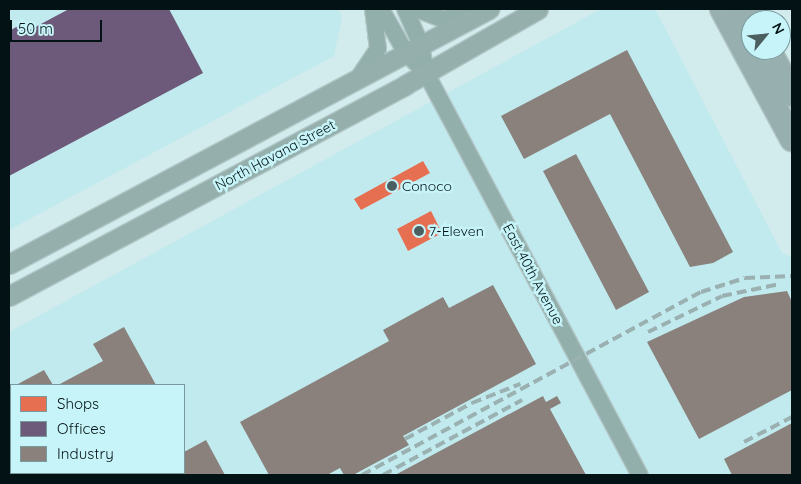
<!DOCTYPE html>
<html>
<head>
<meta charset="utf-8">
<style>
	body { margin:0 }
	#map { position:relative; width:801px; height:484px; overflow:hidden; background:#d2ebed; font-family:Quicksand,sans-serif }
	div>[style] { position:absolute }
	.built>* { inset:0; background:#c0eaee }
	.shops>* { inset:0; background:#e76f51 }
	.offices>* { inset:0; background:#6d597a }
	.industry>* { inset:0; background:#8a817c }
	.roads { filter:drop-shadow(1px 0 #b3c7c8) drop-shadow(-1px 0 #b3c7c8) drop-shadow(0 1px #b3c7c8) drop-shadow(0 -1px #b3c7c8) }
	.tertiary>* { height:16px; margin:-8px; padding:0 8px; transform-origin:8px; border-radius:8px; background:#92afac }
	.secondary>* { height:19px; margin:-9.5px; padding:0 9.5px; transform-origin:9.5px; border-radius:9.5px; background:#94afac }
	.motorway>* { height:24px; margin:-12px; padding:0 12px; transform-origin:12px; border-radius:12px; background:#97afae }
	.rail>* { height:4px; margin-top:-2px; transform-origin:0; background:repeating-linear-gradient(90deg,#9ab0b1 0 10px,transparent 0 15px) }
	.dots>* { width:14px; height:14px; translate:-50% -50%; box-sizing:border-box; border:2px solid #c7f4f8; border-radius:50% }
	span { translate:-50% -50%; white-space:nowrap; text-align:center; line-height:1.15; -webkit-text-stroke:5px #c7f4f8; paint-order:stroke }
	.street-label { font-size:14px; color:#031214 }
	.poi-label { font-size:14px; color:#031214 }
	.left { translate:0 -50%; text-align:left }
	.frame { position:absolute; inset:0; border:10px solid #031214; pointer-events:none }
	.legend { position:absolute; left:10px; top:384px; width:175px; height:90px; box-sizing:border-box; background:#c7f4f8; border:1px solid #799a9d; margin:0; padding:6px 9px; list-style:none; font-size:15px; color:#031214 }
	.legend li { display:flex; align-items:center; gap:10px; height:25px }
	.legend b { width:25px; border:1px solid #799a9d }
	.north { position:absolute; left:741px; top:10px; width:50px; height:50px; box-sizing:border-box; background:#c7f4f8; border:1px solid #799a9d; border-radius:50%; rotate:62deg; font-size:14px; font-weight:700; line-height:20px; text-align:center; color:#031214 }
	.north::after { content:''; display:block; margin:auto; width:18px; height:22px; background:#4b5e60; clip-path:polygon(50% 0,100% 100%,50% 72%,0 100%) }
	.scale { position:absolute; left:10px; top:20px; width:92px; height:22px; box-sizing:border-box; border:2px solid #031214; border-top:0; padding-left:6px; font-size:15px; line-height:18px; white-space:nowrap; color:#031214; -webkit-text-stroke:4px #c7f4f8; paint-order:stroke }
</style>
</head>
<body>
<div id="map">
	<div class="built">
		<i style="clip-path:polygon(9px 9px,338px 9px,342px 16px,334px 56px,9px 230px)"></i>
		<i style="clip-path:polygon(evenodd,601px 9px,655px 9px,782px 253px,792px 257px,792px 475px,9px 475px,9px 332px,601px 9px,11px 385px,184px 385px,184px 473px,11px 473px,11px 385px)"></i>
	</div>
	<div class="shops">
		<i style="clip-path:polygon(423px 161px,430px 173px,361px 210px,354px 199px)"></i>
		<i style="clip-path:polygon(431px 211px,442px 233px,408px 251px,397px 229px)"></i>
	</div>
	<div class="offices">
		<i style="clip-path:polygon(69px 9px,169px 9px,203px 73px,9px 176px,9px 31px,20px 25px,24px 33px)"></i>
	</div>
	<div class="industry">
		<i style="clip-path:polygon(627px 50px,733px 252px,713px 263px,690px 267px,610px 114px,524px 159px,501px 116px)"></i>
		<i style="clip-path:polygon(576px 154px,649px 292px,616px 310px,543px 171px)"></i>
		<i style="clip-path:polygon(493px 285px,536px 364px,403px 436px,409px 445px,353px 475px,344px 475px,340px 468px,327px 475px,269px 475px,240px 422px,389px 341px,383px 330px,443px 297px,449px 308px)"></i>
		<i style="clip-path:polygon(787px 291px,792px 302px,792px 390px,699px 439px,647px 342px,744px 297px)"></i>
		<i style="clip-path:polygon(124px 327px,156px 385px,58px 385px,103px 361px,93px 344px)"></i>
		<i style="clip-path:polygon(44px 370px,53px 385px,16px 385px)"></i>
		<i style="clip-path:polygon(543px 396px,546px 402px,557px 396px,561px 403px,550px 409px,586px 475px,395px 475px)"></i>
		<i style="clip-path:polygon(792px 423px,792px 475px,732px 475px,724px 459px)"></i>
		<i style="clip-path:polygon(206px 440px,225px 475px,164px 475px,184px 473px,184px 452px)"></i>
	</div>
	<div class="roads">
		<div class="tertiary">
			<i style="left:381px;top:9px;width:51px;rotate:60.4deg"></i>
			<i style="left:406px;top:53px;width:28px;rotate:45deg"></i>
			<i style="left:426px;top:73px;width:455px;rotate:62deg"></i>
			<i style="left:405px;top:9px;width:39px;rotate:66deg"></i>
			<i style="left:421px;top:45px;width:28px;rotate:80deg"></i>
			<i style="left:416px;top:9px;width:28px;rotate:21deg"></i>
			<i style="left:442px;top:19px;width:30px;rotate:-9deg"></i>
			<i style="left:359px;top:77px;width:34px;rotate:-56deg"></i>
			<i style="left:378px;top:49px;width:40px;rotate:-97.1deg"></i>
		</div>
		<div class="secondary">
			<i style="left:9px;top:264px;width:544px;rotate:-27.98deg"></i>
			<i style="left:9px;top:296px;width:449px;rotate:-28deg"></i>
			<i style="left:405px;top:85px;width:153px;rotate:-29.7deg"></i>
		</div>
		<div class="motorway">
			<i style="left:722px;top:9px;width:148px;rotate:61.7deg"></i>
			<i style="left:747px;top:9px;width:13px;rotate:61deg"></i>
			<i style="left:769px;top:50px;width:50px;rotate:62.4deg"></i>
		</div>
	</div>
	<div class="rail">
		<i style="left:648px;top:332px;width:82px;rotate:-25.9deg"></i>
		<i style="left:722px;top:296px;width:59px;rotate:-11.7deg"></i>
		<i style="left:405px;top:439px;width:76px;rotate:-28.2deg"></i>
		<i style="left:472px;top:403px;width:52px;rotate:-21.6deg"></i>
		<i style="left:744px;top:442px;width:54px;rotate:-27.5deg"></i>
		<i style="left:362px;top:475px;width:385px;rotate:-28.4deg"></i>
		<i style="left:701px;top:292px;width:46px;rotate:-17.7deg"></i>
		<i style="left:745px;top:278px;width:47px;rotate:-2.4deg"></i>
		<i style="left:383px;top:475px;width:158px;rotate:-28.3deg"></i>
	</div>
	<div class="dots">
		<i style="left:392px;top:186px;background:#4b5e60"></i>
		<i style="left:419px;top:231px;background:#4b5e60"></i>
	</div>
	<div class="street-label">
		<span style="left:275px;top:155px;rotate:-28deg">North Havana Street</span>
		<span style="left:533px;top:274px;rotate:62deg">East 40th Avenue</span>
	</div>
	<div class="poi-label">
		<span class="left" style="left:402px;top:186px">Conoco</span>
		<span class="left" style="left:429px;top:231px">7-Eleven</span>
	</div>
	<div class="frame"></div>
	<ul class="legend">
	<li><b style="height:14px;background:#e76f51"></b>Shops</li>
	<li><b style="height:14px;background:#6d597a"></b>Offices</li>
	<li><b style="height:14px;background:#8a817c"></b>Industry</li>
	</ul>
	<div class="north">N</div>
	<div class="scale">50 m</div>
</div>
</body>
</html>
